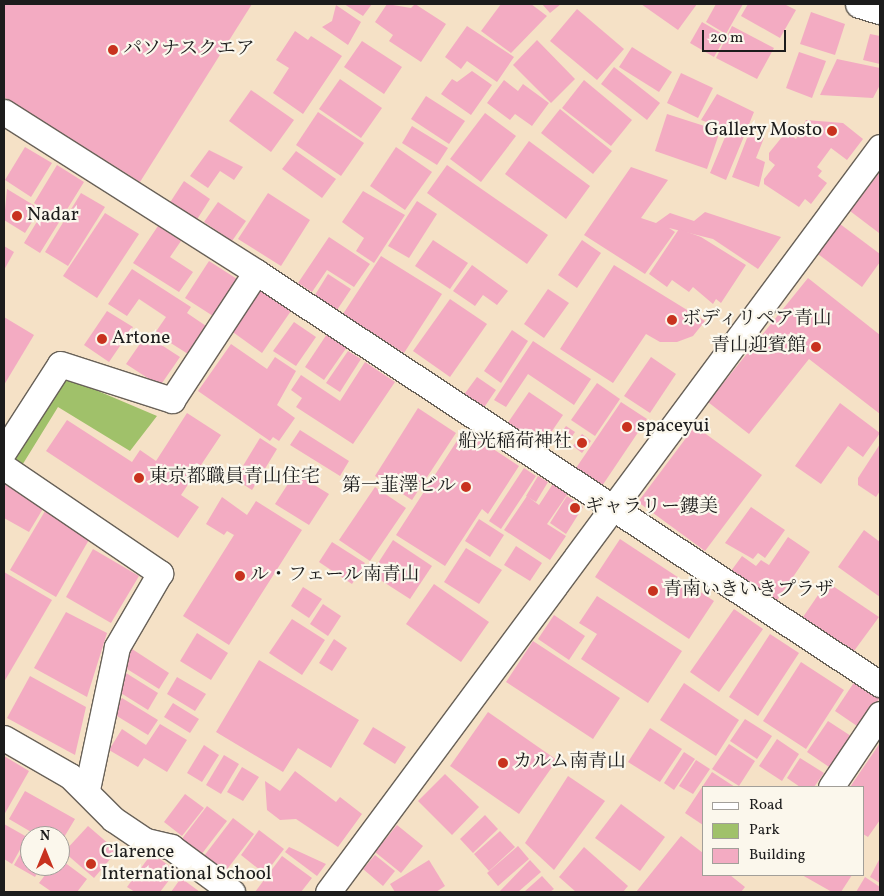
<!DOCTYPE html>
<html>
<head>
<meta charset="utf-8">
<style>
	body { margin:0 }
	#map { position:relative; width:884px; height:896px; overflow:hidden; background:#f5e1c6; font-family:Vollkorn,"Noto Serif JP",serif }
	div>[style] { position:absolute }
	.green>* { inset:0; background:#a0c16a }
	.building>* { inset:0; background:#f3abc2 }
	.roads { filter:drop-shadow(1px 0 #686158) drop-shadow(-1px 0 #686158) drop-shadow(0 1px #686158) drop-shadow(0 -1px #686158) }
	.street>* { height:25px; margin:-12.5px; padding:0 12.5px; transform-origin:12.5px; border-radius:12.5px; background:#fff }
	.secondary>* { height:28px; margin:-14px; padding:0 14px; transform-origin:14px; border-radius:14px; background:#fff }
	.dots>* { width:14px; height:14px; translate:-50% -50%; box-sizing:border-box; border:2px solid #fbf7ec; border-radius:50% }
	span { translate:-50% -50%; white-space:nowrap; text-align:center; line-height:1.15; -webkit-text-stroke:4.5px #fbf7ec; paint-order:stroke }
	.poi-label { font-size:19px; color:#1c1c1c }
	.left { translate:0 -50%; text-align:left }
	.right { translate:-100% -50%; text-align:right }
	.frame { position:absolute; inset:0; border:5px solid #1c1c1c; pointer-events:none }
	.legend { position:absolute; left:702px; top:786px; width:162px; height:90px; box-sizing:border-box; background:#fbf7ec; border:1px solid #a29f99; margin:0; padding:6px 9px; list-style:none; font-size:15px; color:#1c1c1c }
	.legend li { display:flex; align-items:center; gap:10px; height:25px }
	.legend b { width:25px; border:1px solid #a29f99 }
	.north { position:absolute; left:20px; top:826px; width:50px; height:50px; box-sizing:border-box; background:#fbf7ec; border:1px solid #a29f99; border-radius:50%; rotate:0deg; font-size:14px; font-weight:700; line-height:20px; text-align:center; color:#1c1c1c }
	.north::after { content:''; display:block; margin:auto; width:18px; height:22px; background:#c8321e; clip-path:polygon(50% 0,100% 100%,50% 72%,0 100%) }
	.scale { position:absolute; left:702px; top:30px; width:84px; height:22px; box-sizing:border-box; border:2px solid #1c1c1c; border-top:0; padding-left:6px; font-size:15px; line-height:18px; white-space:nowrap; color:#1c1c1c; -webkit-text-stroke:4px #fbf7ec; paint-order:stroke }
</style>
</head>
<body>
<div id="map">
	<div class="green">
		<i style="clip-path:polygon(65px 377px,157px 416px,130px 451px,58px 407px,21px 467px,9px 459px)"></i>
	</div>
	<div class="building">
		<i style="clip-path:polygon(4px 4px,252px 4px,140px 182px,4px 97px)"></i>
		<i style="clip-path:polygon(344px 4px,372px 4px,363px 16px)"></i>
		<i style="clip-path:polygon(387px 4px,411px 8px,415px 4px,446px 24px,421px 62px,389px 41px,393px 35px,375px 22px)"></i>
		<i style="clip-path:polygon(501px 4px,531px 4px,547px 16px,511px 53px,481px 31px)"></i>
		<i style="clip-path:polygon(542px 4px,561px 4px,550px 13px)"></i>
		<i style="clip-path:polygon(641px 4px,697px 4px,678px 30px)"></i>
		<i style="clip-path:polygon(716px 4px,743px 4px,726px 34px,706px 22px)"></i>
		<i style="clip-path:polygon(748px 4px,784px 4px,796px 10px,780px 38px,741px 16px)"></i>
		<i style="clip-path:polygon(336px 5px,361px 22px,348px 45px,322px 27px,332px 21px)"></i>
		<i style="clip-path:polygon(577px 9px,624px 49px,597px 80px,550px 41px)"></i>
		<i style="clip-path:polygon(811px 12px,845px 24px,835px 55px,800px 44px)"></i>
		<i style="clip-path:polygon(702px 22px,726px 36px,714px 57px,690px 43px)"></i>
		<i style="clip-path:polygon(467px 26px,514px 57px,497px 82px,467px 61px,461px 69px,445px 57px)"></i>
		<i style="clip-path:polygon(732px 26px,774px 48px,757px 79px,716px 58px)"></i>
		<i style="clip-path:polygon(295px 31px,308px 40px,311px 36px,342px 56px,303px 114px,273px 93px,289px 68px,276px 60px)"></i>
		<i style="clip-path:polygon(870px 34px,880px 36px,880px 64px,863px 60px)"></i>
		<i style="clip-path:polygon(537px 40px,575px 79px,551px 103px,513px 65px)"></i>
		<i style="clip-path:polygon(362px 41px,402px 67px,384px 94px,344px 67px)"></i>
		<i style="clip-path:polygon(632px 47px,672px 72px,659px 92px,619px 67px)"></i>
		<i style="clip-path:polygon(799px 52px,826px 61px,812px 98px,786px 88px)"></i>
		<i style="clip-path:polygon(837px 59px,880px 68px,880px 85px,873px 98px,820px 95px)"></i>
		<i style="clip-path:polygon(614px 67px,660px 103px,647px 120px,601px 84px)"></i>
		<i style="clip-path:polygon(472px 71px,492px 85px,471px 115px,441px 94px,452px 79px,457px 82px)"></i>
		<i style="clip-path:polygon(681px 73px,713px 88px,698px 118px,667px 103px)"></i>
		<i style="clip-path:polygon(340px 79px,382px 108px,361px 138px,319px 109px)"></i>
		<i style="clip-path:polygon(504px 80px,518px 91px,523px 84px,549px 103px,532px 126px,515px 114px,510px 120px,487px 103px)"></i>
		<i style="clip-path:polygon(584px 80px,632px 120px,611px 146px,562px 108px)"></i>
		<i style="clip-path:polygon(251px 90px,294px 120px,271px 152px,229px 121px)"></i>
		<i style="clip-path:polygon(717px 94px,754px 112px,726px 180px,710px 173px,728px 130px,701px 120px)"></i>
		<i style="clip-path:polygon(426px 96px,465px 121px,449px 144px,411px 119px)"></i>
		<i style="clip-path:polygon(560px 109px,612px 151px,593px 174px,541px 133px)"></i>
		<i style="clip-path:polygon(318px 112px,364px 143px,341px 176px,296px 145px)"></i>
		<i style="clip-path:polygon(485px 113px,516px 136px,481px 182px,450px 159px)"></i>
		<i style="clip-path:polygon(667px 114px,720px 131px,707px 169px,655px 151px)"></i>
		<i style="clip-path:polygon(806px 120px,843px 123px,863px 139px,847px 160px,831px 148px,817px 167px,822px 171px,818px 176px,827px 183px,811px 204px,805px 199px,799px 207px,764px 184px,764px 179px,775px 165px,769px 160px,769px 153px,786px 132px,796px 139px)"></i>
		<i style="clip-path:polygon(412px 126px,448px 148px,437px 165px,402px 143px)"></i>
		<i style="clip-path:polygon(749px 133px,764px 138px,756px 158px,765px 162px,759px 187px,732px 177px)"></i>
		<i style="clip-path:polygon(529px 141px,590px 186px,566px 219px,505px 174px)"></i>
		<i style="clip-path:polygon(25px 147px,52px 163px,31px 197px,5px 180px)"></i>
		<i style="clip-path:polygon(396px 147px,432px 172px,405px 210px,370px 186px)"></i>
		<i style="clip-path:polygon(209px 150px,243px 167px,234px 180px,220px 171px,208px 188px,190px 176px)"></i>
		<i style="clip-path:polygon(296px 151px,336px 179px,322px 198px,282px 169px)"></i>
		<i style="clip-path:polygon(57px 165px,84px 182px,40px 253px,24px 243px,44px 210px,34px 203px)"></i>
		<i style="clip-path:polygon(447px 165px,548px 235px,527px 264px,427px 193px)"></i>
		<i style="clip-path:polygon(631px 167px,668px 180px,641px 218px,656px 223px,670px 213px,694px 221px,705px 212px,781px 237px,758px 269px,713px 239px,669px 228px,675px 232px,645px 274px,584px 235px)"></i>
		<i style="clip-path:polygon(879px 173px,880px 231px,879px 233px,850px 211px)"></i>
		<i style="clip-path:polygon(184px 181px,210px 199px,196px 221px,169px 204px)"></i>
		<i style="clip-path:polygon(7px 189px,40px 209px,25px 233px,4px 220px)"></i>
		<i style="clip-path:polygon(363px 191px,405px 215px,374px 263px,356px 251px,364px 238px,342px 222px)"></i>
		<i style="clip-path:polygon(81px 193px,105px 207px,68px 266px,45px 252px)"></i>
		<i style="clip-path:polygon(268px 193px,310px 220px,281px 266px,238px 239px)"></i>
		<i style="clip-path:polygon(417px 201px,437px 214px,409px 258px,388px 246px)"></i>
		<i style="clip-path:polygon(218px 202px,246px 221px,232px 241px,204px 222px)"></i>
		<i style="clip-path:polygon(105px 213px,139px 234px,97px 298px,63px 276px)"></i>
		<i style="clip-path:polygon(840px 224px,880px 254px,880px 262px,862px 287px,818px 254px)"></i>
		<i style="clip-path:polygon(158px 226px,181px 241px,170px 257px,193px 272px,179px 292px,133px 263px)"></i>
		<i style="clip-path:polygon(679px 229px,701px 237px,746px 265px,721px 303px,716px 299px,713px 304px,693px 287px,689px 292px,672px 280px,667px 287px,649px 274px)"></i>
		<i style="clip-path:polygon(329px 237px,370px 264px,354px 287px,327px 270px,312px 292px,298px 283px)"></i>
		<i style="clip-path:polygon(433px 240px,468px 263px,450px 289px,415px 266px)"></i>
		<i style="clip-path:polygon(582px 240px,601px 253px,577px 288px,558px 275px)"></i>
		<i style="clip-path:polygon(4px 246px,14px 252px,4px 270px)"></i>
		<i style="clip-path:polygon(381px 256px,442px 294px,404px 353px,343px 314px)"></i>
		<i style="clip-path:polygon(209px 261px,237px 279px,213px 316px,185px 298px)"></i>
		<i style="clip-path:polygon(472px 265px,508px 291px,497px 305px,483px 295px,475px 306px,453px 291px)"></i>
		<i style="clip-path:polygon(614px 265px,705px 321px,693px 336px,677px 342px,660px 342px,646px 334px,613px 383px,560px 349px)"></i>
		<i style="clip-path:polygon(132px 269px,191px 307px,187px 313px,206px 326px,188px 354px,155px 333px,166px 317px,139px 299px,127px 316px,108px 304px)"></i>
		<i style="clip-path:polygon(328px 274px,351px 289px,337px 310px,315px 295px)"></i>
		<i style="clip-path:polygon(808px 278px,880px 335px,880px 414px,809px 359px,749px 434px,708px 402px)"></i>
		<i style="clip-path:polygon(260px 286px,293px 308px,262px 353px,230px 330px)"></i>
		<i style="clip-path:polygon(548px 289px,569px 303px,544px 338px,524px 324px)"></i>
		<i style="clip-path:polygon(450px 299px,487px 324px,450px 377px,413px 351px)"></i>
		<i style="clip-path:polygon(107px 311px,133px 327px,109px 362px,84px 345px)"></i>
		<i style="clip-path:polygon(4px 317px,34px 335px,4px 385px)"></i>
		<i style="clip-path:polygon(294px 322px,316px 337px,296px 366px,273px 351px)"></i>
		<i style="clip-path:polygon(512px 330px,528px 341px,501px 383px,484px 371px)"></i>
		<i style="clip-path:polygon(327px 334px,347px 347px,324px 380px,305px 367px)"></i>
		<i style="clip-path:polygon(146px 335px,180px 357px,160px 386px,126px 364px)"></i>
		<i style="clip-path:polygon(533px 341px,591px 379px,574px 405px,528px 374px,506px 407px,494px 400px)"></i>
		<i style="clip-path:polygon(231px 344px,267px 369px,275px 357px,296px 371px,277px 405px,295px 418px,279px 441px,273px 437px,270px 441px,198px 391px)"></i>
		<i style="clip-path:polygon(348px 351px,361px 359px,340px 392px,326px 383px)"></i>
		<i style="clip-path:polygon(651px 357px,676px 374px,650px 413px,624px 396px)"></i>
		<i style="clip-path:polygon(365px 362px,395px 382px,353px 444px,296px 407px,302px 398px,291px 390px,301px 375px,340px 401px)"></i>
		<i style="clip-path:polygon(477px 377px,496px 390px,483px 409px,463px 396px)"></i>
		<i style="clip-path:polygon(597px 383px,620px 399px,595px 436px,571px 420px)"></i>
		<i style="clip-path:polygon(529px 392px,563px 415px,541px 447px,507px 424px)"></i>
		<i style="clip-path:polygon(621px 402px,647px 419px,602px 486px,576px 468px)"></i>
		<i style="clip-path:polygon(840px 403px,880px 433px,863px 457px,848px 446px,821px 484px,795px 466px)"></i>
		<i style="clip-path:polygon(418px 408px,456px 433px,412px 500px,375px 476px)"></i>
		<i style="clip-path:polygon(187px 413px,221px 435px,181px 495px,199px 507px,178px 538px,46px 451px,67px 420px,132px 462px,140px 450px,156px 461px)"></i>
		<i style="clip-path:polygon(566px 426px,575px 432px,563px 449px,554px 443px)"></i>
		<i style="clip-path:polygon(695px 426px,762px 475px,705px 551px,638px 502px)"></i>
		<i style="clip-path:polygon(300px 430px,349px 461px,340px 476px,290px 445px)"></i>
		<i style="clip-path:polygon(464px 430px,519px 466px,488px 514px,482px 509px,445px 566px,396px 535px)"></i>
		<i style="clip-path:polygon(582px 434px,591px 441px,582px 453px,573px 446px)"></i>
		<i style="clip-path:polygon(260px 438px,277px 449px,252px 490px,235px 479px)"></i>
		<i style="clip-path:polygon(880px 444px,880px 491px,876px 497px,858px 485px,858px 478px)"></i>
		<i style="clip-path:polygon(524px 468px,536px 476px,501px 529px,489px 521px)"></i>
		<i style="clip-path:polygon(295px 473px,329px 494px,309px 525px,275px 504px)"></i>
		<i style="clip-path:polygon(538px 476px,548px 482px,536px 502px,526px 496px)"></i>
		<i style="clip-path:polygon(554px 482px,569px 492px,547px 524px,566px 536px,550px 560px,504px 530px,527px 496px,539px 505px)"></i>
		<i style="clip-path:polygon(4px 484px,44px 507px,29px 532px,4px 518px)"></i>
		<i style="clip-path:polygon(375px 487px,406px 508px,370px 561px,339px 540px)"></i>
		<i style="clip-path:polygon(567px 496px,583px 507px,566px 534px,550px 523px)"></i>
		<i style="clip-path:polygon(222px 497px,247px 515px,256px 501px,302px 530px,229px 645px,183px 616px,234px 535px,227px 531px,224px 535px,206px 524px)"></i>
		<i style="clip-path:polygon(751px 507px,785px 530px,765px 558px,758px 553px,753px 559px,725px 543px)"></i>
		<i style="clip-path:polygon(45px 511px,90px 538px,56px 597px,10px 570px)"></i>
		<i style="clip-path:polygon(479px 519px,504px 535px,490px 557px,465px 541px)"></i>
		<i style="clip-path:polygon(864px 530px,880px 542px,880px 597px,838px 567px)"></i>
		<i style="clip-path:polygon(788px 537px,810px 552px,776px 602px,731px 571px,742px 556px,756px 566px,761px 560px,769px 565px)"></i>
		<i style="clip-path:polygon(620px 539px,714px 601px,689px 639px,595px 577px)"></i>
		<i style="clip-path:polygon(393px 540px,432px 566px,410px 599px,371px 574px)"></i>
		<i style="clip-path:polygon(332px 542px,365px 563px,352px 584px,319px 562px)"></i>
		<i style="clip-path:polygon(516px 546px,542px 563px,530px 581px,504px 565px)"></i>
		<i style="clip-path:polygon(466px 548px,502px 570px,479px 604px,444px 582px)"></i>
		<i style="clip-path:polygon(93px 549px,139px 576px,111px 623px,66px 597px)"></i>
		<i style="clip-path:polygon(4px 572px,52px 600px,4px 682px)"></i>
		<i style="clip-path:polygon(827px 582px,879px 617px,854px 651px,803px 617px)"></i>
		<i style="clip-path:polygon(434px 584px,489px 622px,461px 662px,406px 624px)"></i>
		<i style="clip-path:polygon(303px 587px,322px 599px,309px 618px,291px 606px)"></i>
		<i style="clip-path:polygon(597px 596px,682px 651px,648px 703px,581px 659px,597px 634px,579px 623px)"></i>
		<i style="clip-path:polygon(323px 604px,341px 616px,328px 636px,310px 624px)"></i>
		<i style="clip-path:polygon(734px 609px,763px 629px,719px 692px,690px 672px)"></i>
		<i style="clip-path:polygon(66px 612px,107px 633px,87px 697px,34px 668px)"></i>
		<i style="clip-path:polygon(554px 615px,585px 636px,569px 660px,538px 639px)"></i>
		<i style="clip-path:polygon(292px 619px,325px 640px,302px 675px,269px 653px)"></i>
		<i style="clip-path:polygon(197px 633px,228px 653px,211px 680px,180px 661px)"></i>
		<i style="clip-path:polygon(770px 634px,799px 653px,758px 716px,729px 697px)"></i>
		<i style="clip-path:polygon(334px 639px,347px 648px,332px 671px,319px 663px)"></i>
		<i style="clip-path:polygon(533px 641px,620px 698px,593px 739px,506px 682px)"></i>
		<i style="clip-path:polygon(129px 647px,169px 673px,159px 689px,119px 664px)"></i>
		<i style="clip-path:polygon(259px 660px,359px 720px,331px 768px,298px 748px,283px 772px,216px 732px)"></i>
		<i style="clip-path:polygon(801px 662px,844px 690px,806px 749px,763px 721px)"></i>
		<i style="clip-path:polygon(126px 673px,158px 693px,148px 710px,116px 690px)"></i>
		<i style="clip-path:polygon(30px 676px,86px 707px,75px 755px,7px 718px)"></i>
		<i style="clip-path:polygon(177px 677px,206px 694px,195px 711px,167px 694px)"></i>
		<i style="clip-path:polygon(855px 681px,880px 697px,860px 728px,835px 711px)"></i>
		<i style="clip-path:polygon(684px 683px,739px 720px,716px 756px,660px 720px)"></i>
		<i style="clip-path:polygon(122px 698px,158px 720px,148px 735px,112px 713px)"></i>
		<i style="clip-path:polygon(173px 703px,199px 719px,190px 733px,164px 717px)"></i>
		<i style="clip-path:polygon(488px 712px,557px 760px,519px 814px,450px 766px)"></i>
		<i style="clip-path:polygon(745px 719px,772px 736px,757px 759px,730px 741px)"></i>
		<i style="clip-path:polygon(828px 721px,854px 738px,832px 769px,807px 752px)"></i>
		<i style="clip-path:polygon(160px 724px,187px 740px,167px 772px,144px 758px,138px 767px,109px 750px,122px 729px,146px 745px)"></i>
		<i style="clip-path:polygon(373px 727px,406px 747px,395px 764px,363px 744px)"></i>
		<i style="clip-path:polygon(650px 728px,682px 749px,660px 782px,628px 762px)"></i>
		<i style="clip-path:polygon(777px 739px,799px 754px,782px 781px,759px 766px)"></i>
		<i style="clip-path:polygon(880px 743px,880px 820px,868px 837px,863px 834px,863px 787px,850px 787px)"></i>
		<i style="clip-path:polygon(729px 744px,755px 761px,739px 786px,712px 769px)"></i>
		<i style="clip-path:polygon(204px 745px,219px 755px,202px 782px,187px 773px)"></i>
		<i style="clip-path:polygon(684px 752px,695px 759px,674px 790px,664px 783px)"></i>
		<i style="clip-path:polygon(224px 755px,239px 764px,221px 794px,206px 785px)"></i>
		<i style="clip-path:polygon(4px 756px,29px 771px,4px 815px)"></i>
		<i style="clip-path:polygon(800px 758px,824px 773px,814px 787px,800px 787px,787px 778px)"></i>
		<i style="clip-path:polygon(696px 760px,710px 769px,693px 794px,679px 786px)"></i>
		<i style="clip-path:polygon(242px 767px,259px 777px,243px 801px,227px 792px)"></i>
		<i style="clip-path:polygon(295px 771px,336px 802px,340px 797px,362px 814px,338px 847px,296px 819px,280px 820px,267px 810px,265px 781px,280px 791px)"></i>
		<i style="clip-path:polygon(712px 772px,735px 787px,703px 787px,703px 825px,685px 813px)"></i>
		<i style="clip-path:polygon(445px 774px,479px 807px,452px 835px,418px 801px)"></i>
		<i style="clip-path:polygon(568px 776px,605px 801px,554px 870px,525px 843px)"></i>
		<i style="clip-path:polygon(25px 791px,75px 819px,60px 844px,60px 836px,38px 836px,9px 819px)"></i>
		<i style="clip-path:polygon(185px 794px,204px 808px,182px 836px,164px 822px)"></i>
		<i style="clip-path:polygon(621px 804px,665px 837px,640px 871px,595px 838px)"></i>
		<i style="clip-path:polygon(207px 806px,227px 821px,201px 855px,181px 840px)"></i>
		<i style="clip-path:polygon(485px 815px,498px 829px,473px 853px,460px 839px)"></i>
		<i style="clip-path:polygon(233px 818px,254px 834px,225px 872px,204px 856px)"></i>
		<i style="clip-path:polygon(4px 824px,27px 837px,12px 864px,4px 859px)"></i>
		<i style="clip-path:polygon(397px 825px,423px 846px,401px 873px,375px 852px)"></i>
		<i style="clip-path:polygon(88px 826px,117px 851px,94px 878px,64px 852px)"></i>
		<i style="clip-path:polygon(259px 830px,284px 849px,265px 874px,241px 855px)"></i>
		<i style="clip-path:polygon(500px 831px,515px 847px,489px 871px,474px 854px)"></i>
		<i style="clip-path:polygon(681px 836px,703px 853px,703px 875px,730px 875px,745px 887px,741px 892px,636px 892px)"></i>
		<i style="clip-path:polygon(30px 837px,30px 866px,41px 866px,35px 877px,14px 865px)"></i>
		<i style="clip-path:polygon(518px 846px,529px 859px,498px 886px,487px 873px)"></i>
		<i style="clip-path:polygon(289px 847px,326px 864px,317px 876px,285px 852px)"></i>
		<i style="clip-path:polygon(584px 847px,628px 886px,623px 892px,576px 892px,559px 877px)"></i>
		<i style="clip-path:polygon(152px 853px,176px 871px,160px 892px,135px 892px,127px 887px)"></i>
		<i style="clip-path:polygon(375px 855px,395px 871px,383px 886px,363px 869px)"></i>
		<i style="clip-path:polygon(282px 856px,312px 878px,301px 892px,255px 892px)"></i>
		<i style="clip-path:polygon(880px 858px,880px 883px,870px 877px)"></i>
		<i style="clip-path:polygon(60px 859px,87px 879px,77px 892px,52px 892px,39px 883px,52px 866px,60px 866px)"></i>
		<i style="clip-path:polygon(429px 860px,445px 886px,436px 892px,395px 892px,390px 884px)"></i>
		<i style="clip-path:polygon(530px 860px,541px 872px,518px 892px,499px 892px)"></i>
		<i style="clip-path:polygon(802px 875px,852px 875px,841px 892px,832px 892px)"></i>
		<i style="clip-path:polygon(542px 876px,554px 889px,550px 892px,524px 892px)"></i>
		<i style="clip-path:polygon(865px 877px,880px 887px,880px 892px,856px 892px)"></i>
		<i style="clip-path:polygon(181px 878px,200px 892px,171px 892px)"></i>
	</div>
	<div class="roads">
		<div class="street">
			<i style="left:4px;top:112px;width:299px;rotate:32.4deg"></i>
			<i style="left:256px;top:272px;width:748px;rotate:33.44deg"></i>
			<i style="left:4px;top:451px;width:103px;rotate:-57.2deg"></i>
			<i style="left:60px;top:364px;width:118px;rotate:17.8deg"></i>
			<i style="left:172px;top:400px;width:153px;rotate:-56.7deg"></i>
			<i style="left:4px;top:467px;width:189px;rotate:34.2deg"></i>
			<i style="left:160px;top:573px;width:86px;rotate:120.2deg"></i>
			<i style="left:117px;top:647px;width:145px;rotate:101.9deg"></i>
			<i style="left:4px;top:738px;width:76px;rotate:29.9deg"></i>
			<i style="left:70px;top:776px;width:61px;rotate:45deg"></i>
			<i style="left:113px;top:819px;width:40px;rotate:34deg"></i>
			<i style="left:146px;top:841px;width:26px;rotate:13deg"></i>
			<i style="left:171px;top:847px;width:76px;rotate:36.4deg"></i>
			<i style="left:831px;top:787px;width:88px;rotate:-56.1deg"></i>
			<i style="left:328px;top:892px;width:927px;rotate:-53.46deg"></i>
		</div>
		<div class="secondary">
			<i style="left:860px;top:4px;width:21px;rotate:17deg"></i>
		</div>
	</div>
	<div class="dots">
		<i style="left:113px;top:50px;background:#c8321e"></i>
		<i style="left:832px;top:131px;background:#c8321e"></i>
		<i style="left:17px;top:216px;background:#c8321e"></i>
		<i style="left:672px;top:320px;background:#c8321e"></i>
		<i style="left:102px;top:339px;background:#c8321e"></i>
		<i style="left:816px;top:347px;background:#c8321e"></i>
		<i style="left:627px;top:427px;background:#c8321e"></i>
		<i style="left:582px;top:443px;background:#c8321e"></i>
		<i style="left:139px;top:478px;background:#c8321e"></i>
		<i style="left:466px;top:487px;background:#c8321e"></i>
		<i style="left:575px;top:508px;background:#c8321e"></i>
		<i style="left:240px;top:576px;background:#c8321e"></i>
		<i style="left:653px;top:591px;background:#c8321e"></i>
		<i style="left:503px;top:763px;background:#c8321e"></i>
		<i style="left:91px;top:864px;background:#c8321e"></i>
	</div>
	<div class="poi-label">
		<span class="left" style="left:123px;top:50px">パソナスクエア</span>
		<span class="right" style="left:822px;top:131px">Gallery Mosto</span>
		<span class="left" style="left:27px;top:216px">Nadar</span>
		<span class="left" style="left:682px;top:320px">ボディリペア青山</span>
		<span class="left" style="left:112px;top:339px">Artone</span>
		<span class="right" style="left:806px;top:347px">青山迎賓館</span>
		<span class="left" style="left:637px;top:427px">spaceyui</span>
		<span class="right" style="left:572px;top:443px">船光稲荷神社</span>
		<span class="left" style="left:149px;top:478px">東京都職員青山住宅</span>
		<span class="right" style="left:456px;top:487px">第一韮澤ビル</span>
		<span class="left" style="left:585px;top:508px">ギャラリー鏤美</span>
		<span class="left" style="left:250px;top:576px">ル・フェール南青山</span>
		<span class="left" style="left:663px;top:591px">青南いきいきプラザ</span>
		<span class="left" style="left:513px;top:763px">カルム南青山</span>
		<span class="left" style="left:101px;top:864px">Clarence<br>International School</span>
	</div>
	<div class="frame"></div>
	<ul class="legend">
	<li><b style="height:6px;background:#fff"></b>Road</li>
	<li><b style="height:14px;background:#a0c16a"></b>Park</li>
	<li><b style="height:14px;background:#f3abc2"></b>Building</li>
	</ul>
	<div class="north">N</div>
	<div class="scale">20 m</div>
</div>
</body>
</html>
